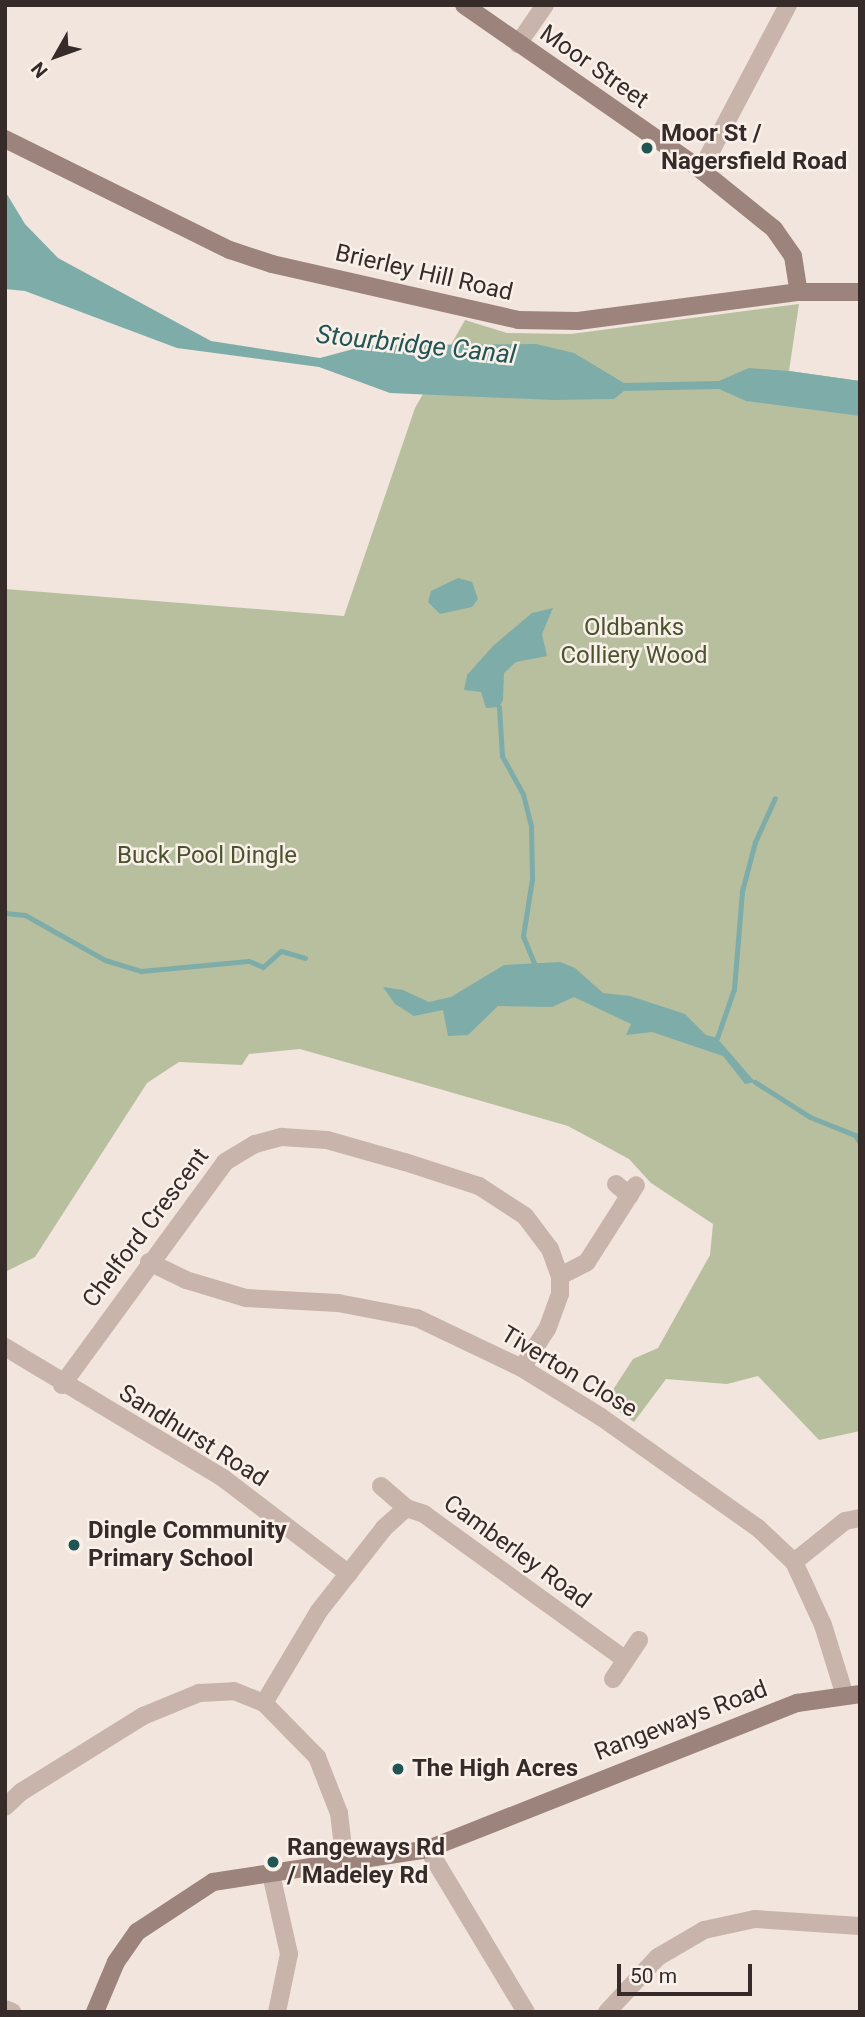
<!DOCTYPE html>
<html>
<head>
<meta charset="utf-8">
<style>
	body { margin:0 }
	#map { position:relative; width:865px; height:2017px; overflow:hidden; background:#f1e5dd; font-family:Roboto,sans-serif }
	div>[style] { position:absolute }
	.green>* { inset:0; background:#b8bf9e }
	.water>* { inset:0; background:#7eaca9 }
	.stream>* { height:5px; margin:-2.5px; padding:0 2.5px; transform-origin:2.5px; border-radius:2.5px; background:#7eaca9 }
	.street>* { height:18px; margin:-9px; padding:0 9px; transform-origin:9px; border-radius:9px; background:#c8b4aa }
	.secondary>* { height:18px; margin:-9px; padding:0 9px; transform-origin:9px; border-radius:9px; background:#9c837b }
	.dots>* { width:19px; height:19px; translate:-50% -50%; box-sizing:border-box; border:4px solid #f9f0e9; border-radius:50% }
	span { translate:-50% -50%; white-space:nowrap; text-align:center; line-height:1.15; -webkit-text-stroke:5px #f9f0e9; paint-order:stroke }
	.street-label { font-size:24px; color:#362b29 }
	.poi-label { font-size:24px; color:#362b29; font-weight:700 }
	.left { translate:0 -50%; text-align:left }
	.park-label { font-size:24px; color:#4a532e }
	.water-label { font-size:26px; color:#215553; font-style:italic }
	.frame { position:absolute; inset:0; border:7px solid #362b29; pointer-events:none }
	.north { position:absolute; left:21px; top:21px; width:70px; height:70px; -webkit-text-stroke:5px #f9f0e9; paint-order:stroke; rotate:230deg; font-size:19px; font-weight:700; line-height:28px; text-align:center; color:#362b29 }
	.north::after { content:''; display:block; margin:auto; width:24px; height:32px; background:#362b29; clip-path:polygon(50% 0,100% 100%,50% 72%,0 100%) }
	.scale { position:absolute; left:617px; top:1964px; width:135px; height:32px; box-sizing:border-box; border:4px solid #362b29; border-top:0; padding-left:9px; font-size:21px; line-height:24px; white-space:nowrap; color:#362b29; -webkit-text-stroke:5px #f9f0e9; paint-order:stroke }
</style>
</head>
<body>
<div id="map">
	<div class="green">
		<i style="clip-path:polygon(799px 304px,789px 371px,860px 381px,860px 1431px,819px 1440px,758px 1376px,727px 1384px,666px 1379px,634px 1422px,605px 1402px,633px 1359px,658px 1348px,710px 1255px,713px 1224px,651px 1183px,629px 1159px,568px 1126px,300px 1049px,249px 1054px,242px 1065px,179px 1062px,147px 1083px,35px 1257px,5px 1272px,5px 589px,344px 616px,415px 408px,465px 320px,507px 333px,571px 334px)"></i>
	</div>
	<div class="water">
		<i style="clip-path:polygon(5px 191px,25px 224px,58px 258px,211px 341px,320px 358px,368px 345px,536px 344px,574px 353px,624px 383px,719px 381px,749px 368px,789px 371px,860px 381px,860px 416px,746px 401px,719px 389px,624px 391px,614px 399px,553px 400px,390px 393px,319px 367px,177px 348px,25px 291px,5px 289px)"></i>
		<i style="clip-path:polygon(458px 578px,472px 582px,478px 599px,472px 607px,440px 614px,428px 602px,431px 591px)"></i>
		<i style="clip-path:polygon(553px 608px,542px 634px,547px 656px,516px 662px,504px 673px,503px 700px,499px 707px,486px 708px,481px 692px,464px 690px,467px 675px,493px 646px,532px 613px)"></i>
		<i style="clip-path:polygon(560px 962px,575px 968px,603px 993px,630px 996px,685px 1014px,706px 1035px,717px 1038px,755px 1082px,745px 1084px,723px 1056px,652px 1032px,626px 1035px,631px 1024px,574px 997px,552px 1007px,498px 1006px,468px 1035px,448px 1036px,443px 1010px,414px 1016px,395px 1004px,383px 987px,403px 990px,429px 1002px,451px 997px,504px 965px)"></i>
	</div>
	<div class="stream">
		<i style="left:499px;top:707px;width:49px;rotate:86.5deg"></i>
		<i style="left:502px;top:756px;width:43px;rotate:61.1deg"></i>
		<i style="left:523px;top:794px;width:33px;rotate:76deg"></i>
		<i style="left:531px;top:826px;width:53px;rotate:88.9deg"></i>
		<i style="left:532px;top:879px;width:58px;rotate:99deg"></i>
		<i style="left:523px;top:936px;width:32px;rotate:68deg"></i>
		<i style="left:5px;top:913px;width:20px;rotate:6deg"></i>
		<i style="left:25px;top:915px;width:92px;rotate:29.4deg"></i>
		<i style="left:105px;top:960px;width:38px;rotate:17deg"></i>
		<i style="left:141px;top:971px;width:108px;rotate:-5.3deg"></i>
		<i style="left:249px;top:961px;width:15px;rotate:23deg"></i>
		<i style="left:263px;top:967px;width:24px;rotate:-42deg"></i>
		<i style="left:281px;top:951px;width:25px;rotate:16deg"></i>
		<i style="left:717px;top:1038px;width:52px;rotate:-70.9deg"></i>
		<i style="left:734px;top:989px;width:98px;rotate:-85.3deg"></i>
		<i style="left:742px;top:891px;width:51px;rotate:-75.1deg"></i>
		<i style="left:755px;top:842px;width:48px;rotate:-65.6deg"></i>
		<i style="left:755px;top:1082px;width:65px;rotate:32.5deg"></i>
		<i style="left:810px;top:1117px;width:48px;rotate:21.8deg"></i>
		<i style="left:855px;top:1135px;width:9px;rotate:58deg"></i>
	</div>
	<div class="street">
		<i style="left:518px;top:44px;width:47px;rotate:-55.3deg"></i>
		<i style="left:701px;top:170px;width:187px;rotate:-62.2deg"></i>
		<i style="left:616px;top:1184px;width:18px;rotate:41deg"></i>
		<i style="left:149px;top:1262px;width:41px;rotate:25.9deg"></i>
		<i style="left:186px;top:1280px;width:63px;rotate:16.7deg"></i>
		<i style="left:246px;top:1298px;width:92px;rotate:3.1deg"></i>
		<i style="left:338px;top:1303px;width:80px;rotate:10.8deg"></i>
		<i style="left:417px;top:1318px;width:116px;rotate:25.5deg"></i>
		<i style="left:522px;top:1368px;width:93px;rotate:31.8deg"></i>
		<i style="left:601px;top:1417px;width:192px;rotate:35.3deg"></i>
		<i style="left:758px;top:1528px;width:50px;rotate:43.4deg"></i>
		<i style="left:794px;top:1562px;width:69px;rotate:65.3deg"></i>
		<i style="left:823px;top:1625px;width:74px;rotate:72.8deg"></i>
		<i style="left:560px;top:1276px;width:30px;rotate:-27deg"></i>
		<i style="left:587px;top:1262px;width:91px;rotate:-57.5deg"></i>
		<i style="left:5px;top:1347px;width:254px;rotate:31deg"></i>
		<i style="left:223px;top:1478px;width:158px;rotate:37.3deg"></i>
		<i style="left:62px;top:1385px;width:276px;rotate:-53.8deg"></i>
		<i style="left:225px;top:1162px;width:35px;rotate:-31deg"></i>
		<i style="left:255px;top:1144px;width:28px;rotate:-15deg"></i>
		<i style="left:282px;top:1137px;width:45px;rotate:3.8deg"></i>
		<i style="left:327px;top:1140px;width:81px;rotate:15.8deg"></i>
		<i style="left:405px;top:1162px;width:78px;rotate:18deg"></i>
		<i style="left:479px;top:1186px;width:55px;rotate:33.1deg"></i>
		<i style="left:525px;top:1216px;width:41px;rotate:52.9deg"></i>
		<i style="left:550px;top:1249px;width:29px;rotate:70deg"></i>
		<i style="left:560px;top:1276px;width:18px;rotate:90deg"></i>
		<i style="left:560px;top:1294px;width:37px;rotate:110deg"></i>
		<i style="left:547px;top:1329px;width:46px;rotate:122.7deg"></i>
		<i style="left:381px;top:1486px;width:33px;rotate:41deg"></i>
		<i style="left:794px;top:1562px;width:65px;rotate:-38.8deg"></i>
		<i style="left:845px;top:1521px;width:15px;rotate:-11deg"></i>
		<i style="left:613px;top:1679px;width:47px;rotate:-56.3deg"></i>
		<i style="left:264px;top:1703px;width:107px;rotate:-59.1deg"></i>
		<i style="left:319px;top:1611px;width:105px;rotate:-51.9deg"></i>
		<i style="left:384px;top:1528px;width:30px;rotate:-42deg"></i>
		<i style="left:406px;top:1508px;width:19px;rotate:18deg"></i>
		<i style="left:424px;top:1514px;width:247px;rotate:35.9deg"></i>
		<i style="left:5px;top:1807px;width:22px;rotate:-43deg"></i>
		<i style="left:21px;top:1792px;width:144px;rotate:-31.9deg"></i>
		<i style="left:143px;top:1716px;width:61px;rotate:-22.3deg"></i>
		<i style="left:199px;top:1693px;width:35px;rotate:-3deg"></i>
		<i style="left:234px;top:1691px;width:32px;rotate:22deg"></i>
		<i style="left:264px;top:1703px;width:76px;rotate:45.5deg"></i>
		<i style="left:317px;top:1757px;width:60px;rotate:68.6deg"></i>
		<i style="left:339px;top:1813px;width:51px;rotate:83.3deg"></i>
		<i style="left:428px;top:1849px;width:190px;rotate:59deg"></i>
		<i style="left:271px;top:1874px;width:82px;rotate:77.3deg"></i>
		<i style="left:289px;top:1954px;width:59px;rotate:101.7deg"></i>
		<i style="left:5px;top:2009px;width:8px;rotate:23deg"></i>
		<i style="left:607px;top:2012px;width:75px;rotate:-47.2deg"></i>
		<i style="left:658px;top:1957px;width:53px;rotate:-30.4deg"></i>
		<i style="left:704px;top:1930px;width:52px;rotate:-12.2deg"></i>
		<i style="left:755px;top:1919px;width:105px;rotate:3.8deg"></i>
	</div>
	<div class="secondary">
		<i style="left:464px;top:5px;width:289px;rotate:34.8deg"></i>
		<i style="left:701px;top:170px;width:94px;rotate:38.9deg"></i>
		<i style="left:774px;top:229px;width:33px;rotate:55deg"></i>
		<i style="left:793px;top:256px;width:36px;rotate:81deg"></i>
		<i style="left:5px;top:139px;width:251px;rotate:26.3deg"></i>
		<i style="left:230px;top:250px;width:44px;rotate:18.4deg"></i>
		<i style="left:272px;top:264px;width:252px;rotate:12.8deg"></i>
		<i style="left:518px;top:320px;width:60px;rotate:1deg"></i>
		<i style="left:578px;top:321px;width:223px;rotate:-7.5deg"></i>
		<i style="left:799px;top:292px;width:61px"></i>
		<i style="left:95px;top:2012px;width:54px;rotate:-67.2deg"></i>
		<i style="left:116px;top:1962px;width:37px;rotate:-55deg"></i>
		<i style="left:137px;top:1932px;width:91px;rotate:-33.3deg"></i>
		<i style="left:213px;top:1882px;width:218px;rotate:-8.7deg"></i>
		<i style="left:428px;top:1849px;width:397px;rotate:-21.6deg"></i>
		<i style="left:797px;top:1703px;width:64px;rotate:-8.1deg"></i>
	</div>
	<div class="dots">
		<i style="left:647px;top:148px;background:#215553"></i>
		<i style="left:74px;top:1545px;background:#215553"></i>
		<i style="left:398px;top:1769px;background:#215553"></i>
		<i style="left:273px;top:1862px;background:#215553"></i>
	</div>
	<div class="street-label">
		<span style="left:594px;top:67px;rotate:35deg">Moor Street</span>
		<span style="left:424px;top:273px;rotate:13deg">Brierley Hill Road</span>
		<span style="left:146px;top:1228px;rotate:-53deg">Chelford Crescent</span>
		<span style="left:569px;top:1372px;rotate:31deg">Tiverton Close</span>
		<span style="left:193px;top:1436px;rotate:32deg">Sandhurst Road</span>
		<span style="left:517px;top:1552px;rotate:36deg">Camberley Road</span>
		<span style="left:681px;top:1721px;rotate:-21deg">Rangeways Road</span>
	</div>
	<div class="poi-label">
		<span class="left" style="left:661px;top:148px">Moor St /<br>Nagersfield Road</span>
		<span class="left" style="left:88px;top:1545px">Dingle Community<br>Primary School</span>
		<span class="left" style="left:412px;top:1769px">The High Acres</span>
		<span class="left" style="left:287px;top:1862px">Rangeways Rd<br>/ Madeley Rd</span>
	</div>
	<div class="park-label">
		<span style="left:634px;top:642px">Oldbanks<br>Colliery Wood</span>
		<span style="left:207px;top:856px">Buck Pool Dingle</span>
	</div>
	<div class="water-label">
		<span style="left:416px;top:345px;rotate:6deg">Stourbridge Canal</span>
	</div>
	<div class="frame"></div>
	<div class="north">N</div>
	<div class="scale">50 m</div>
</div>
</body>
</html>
